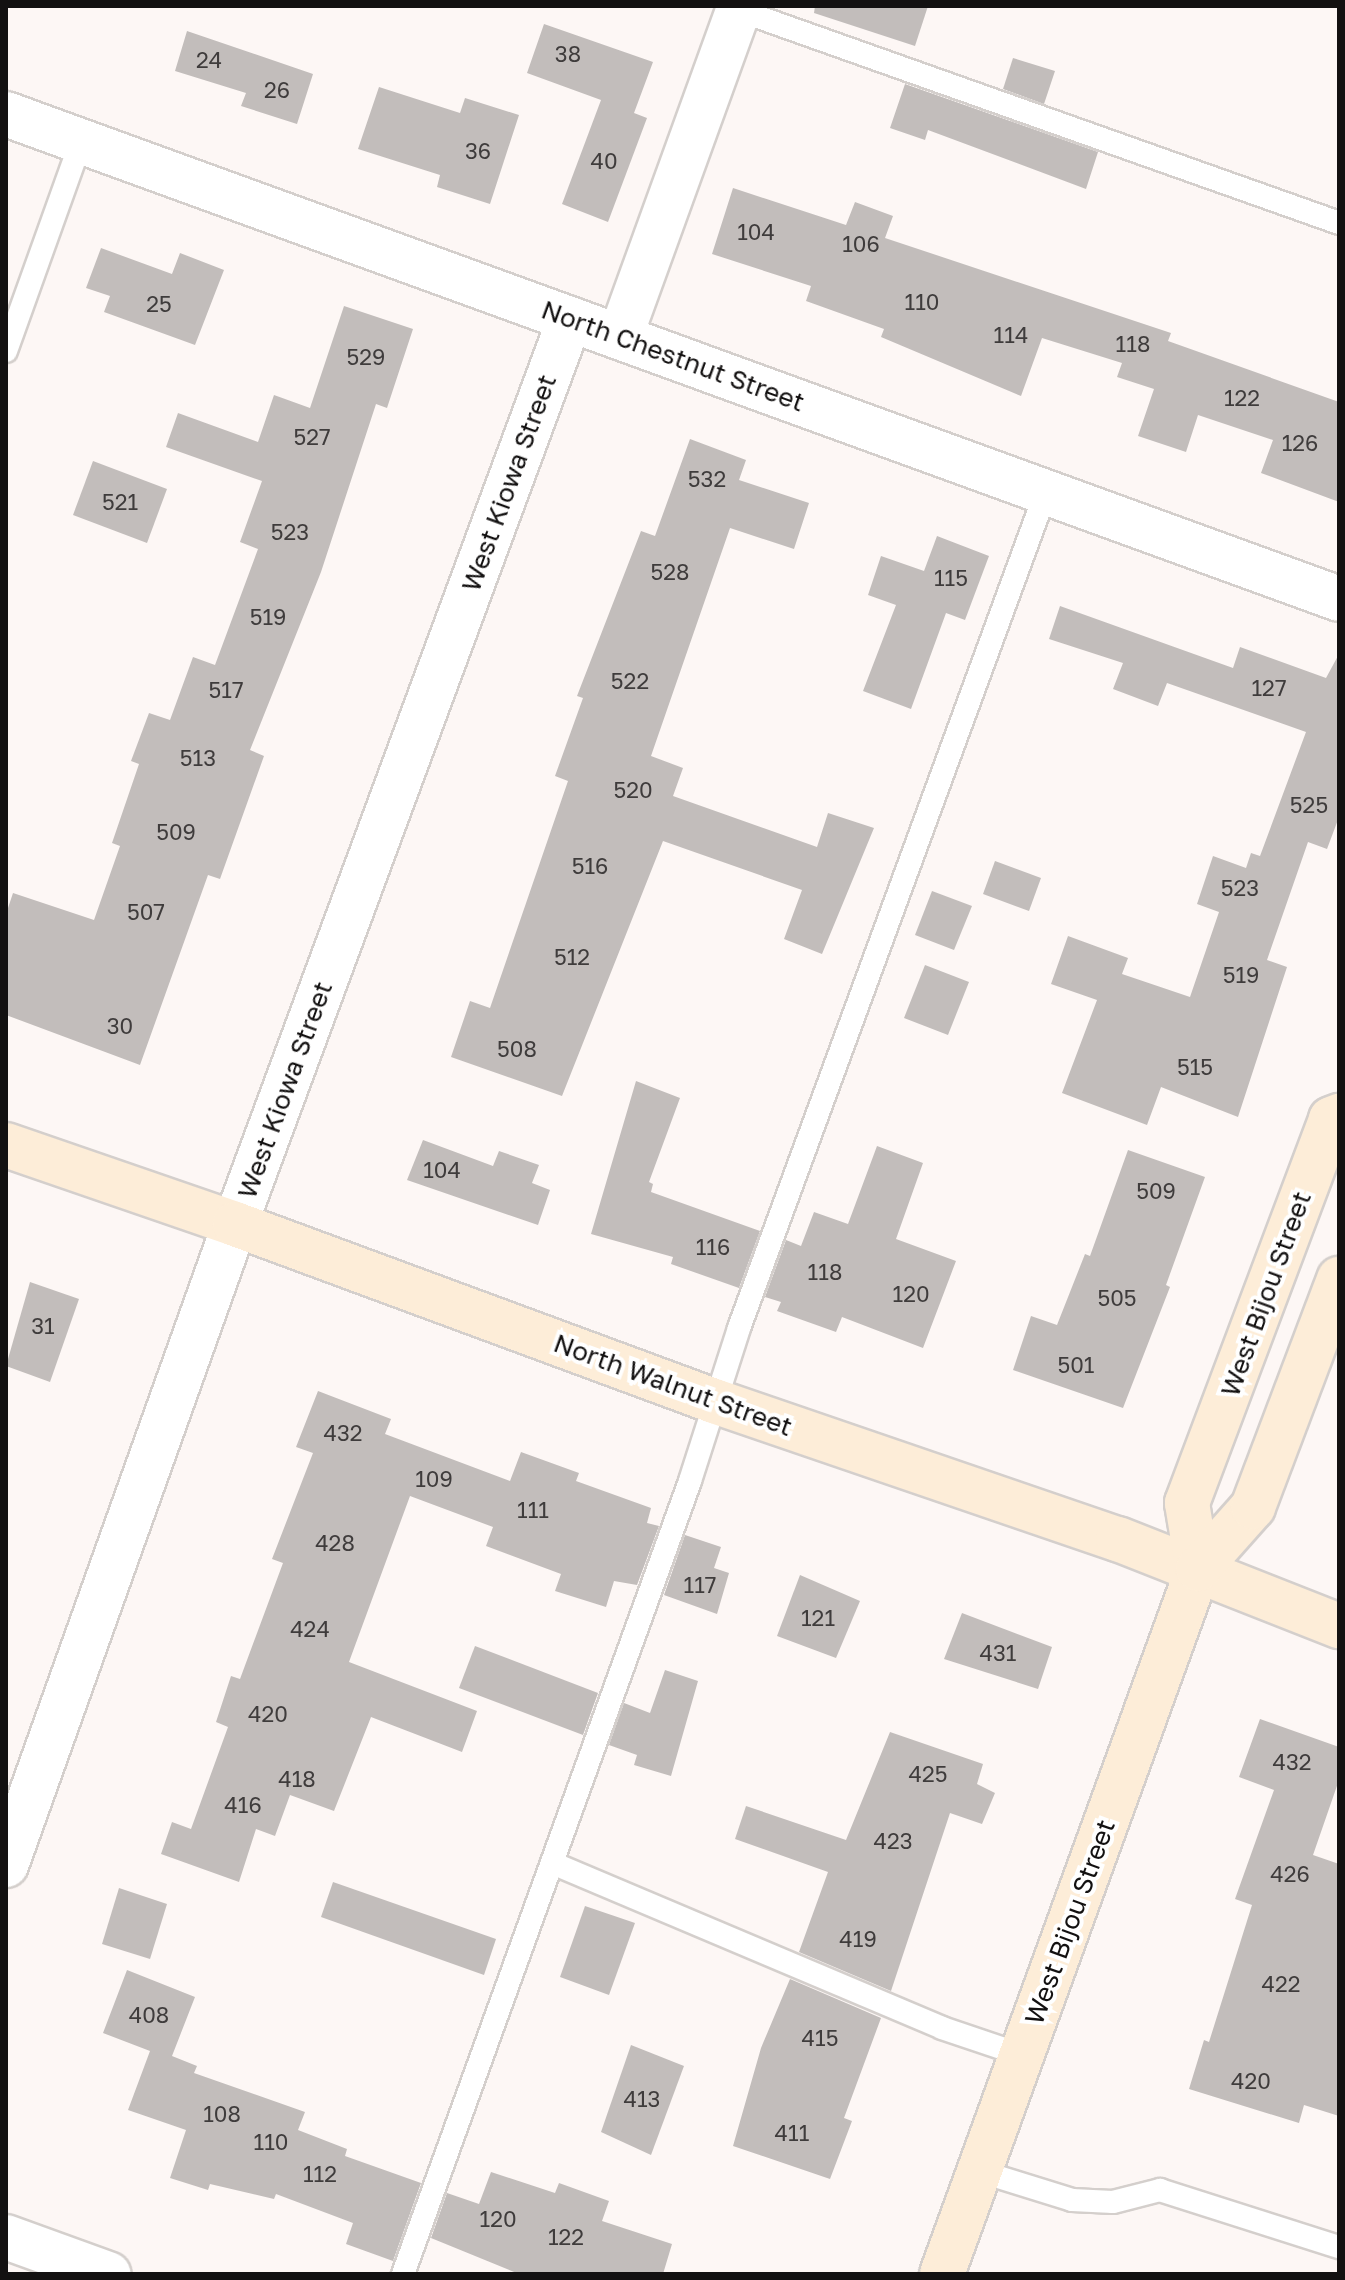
<!DOCTYPE html>
<html>
<head>
<meta charset="utf-8">
<style>
	body { margin:0 }
	#map { position:relative; width:1345px; height:2280px; overflow:hidden; background:#fdf7f5; font-family:"Golos Text",sans-serif }
	div>[style] { position:absolute }
	.building>* { inset:0; background:#c2bdbb }
	.roads { filter:drop-shadow(2px 0 #d4cfcc) drop-shadow(-2px 0 #d4cfcc) drop-shadow(0 2px #d4cfcc) drop-shadow(0 -2px #d4cfcc) }
	.service>* { height:22px; margin:-11px; padding:0 11px; transform-origin:11px; border-radius:11px; background:#fff }
	.minor>* { height:44px; margin:-22px; padding:0 22px; transform-origin:22px; border-radius:22px; background:#fff }
	.secondary>* { height:44px; margin:-22px; padding:0 22px; transform-origin:22px; border-radius:22px; background:#fdedd8 }
	span { translate:-50% -50%; white-space:nowrap; text-align:center; line-height:1.15; -webkit-text-stroke:8px #fff; paint-order:stroke }
	.number-label { font-size:22px; color:#3f3c3c }
	.number-label span { -webkit-text-stroke-width:0 }
	.street-label { font-size:26px; color:#131111 }
	.frame { position:absolute; inset:0; border:8px solid #131111; pointer-events:none }
</style>
</head>
<body>
<div id="map">
	<div class="building">
		<i style="clip-path:polygon(815px 6px,928px 6px,915px 46px,814px 13px)"></i>
		<i style="clip-path:polygon(544px 24px,653px 62px,634px 113px,647px 118px,608px 222px,562px 204px,601px 100px,527px 73px)"></i>
		<i style="clip-path:polygon(187px 31px,313px 74px,297px 124px,241px 106px,246px 93px,175px 71px)"></i>
		<i style="clip-path:polygon(1013px 58px,1055px 71px,1044px 104px,1003px 89px)"></i>
		<i style="clip-path:polygon(905px 84px,1098px 152px,1086px 189px,928px 130px,925px 140px,890px 128px)"></i>
		<i style="clip-path:polygon(379px 87px,460px 113px,465px 98px,519px 115px,490px 204px,437px 187px,440px 175px,358px 149px)"></i>
		<i style="clip-path:polygon(733px 188px,846px 225px,855px 202px,893px 216px,885px 238px,1171px 333px,1168px 341px,1339px 402px,1339px 502px,1261px 473px,1273px 440px,1198px 415px,1186px 452px,1138px 436px,1154px 389px,1117px 377px,1122px 363px,1042px 338px,1021px 396px,881px 337px,884px 329px,806px 301px,811px 286px,712px 254px)"></i>
		<i style="clip-path:polygon(101px 248px,172px 274px,180px 253px,224px 270px,195px 345px,104px 312px,110px 296px,86px 288px)"></i>
		<i style="clip-path:polygon(344px 306px,413px 329px,387px 408px,376px 404px,321px 572px,250px 750px,264px 756px,220px 879px,208px 875px,140px 1065px,6px 1015px,6px 914px,13px 893px,94px 920px,120px 846px,112px 843px,139px 764px,131px 761px,149px 713px,170px 720px,193px 657px,215px 665px,258px 549px,240px 542px,262px 481px,166px 447px,178px 413px,258px 442px,274px 395px,310px 408px)"></i>
		<i style="clip-path:polygon(690px 439px,746px 460px,739px 480px,809px 503px,794px 549px,730px 528px,651px 756px,683px 768px,673px 796px,817px 847px,828px 813px,874px 828px,822px 954px,784px 939px,802px 890px,663px 841px,562px 1096px,451px 1057px,470px 1001px,490px 1008px,568px 781px,555px 776px,583px 698px,577px 696px,641px 531px,655px 536px)"></i>
		<i style="clip-path:polygon(93px 461px,167px 489px,147px 543px,73px 515px)"></i>
		<i style="clip-path:polygon(937px 536px,989px 556px,965px 620px,946px 613px,911px 709px,863px 691px,896px 605px,868px 595px,881px 556px,924px 571px)"></i>
		<i style="clip-path:polygon(1060px 606px,1233px 668px,1240px 647px,1326px 678px,1339px 654px,1339px 817px,1327px 849px,1308px 842px,1267px 960px,1287px 967px,1238px 1117px,1161px 1087px,1147px 1125px,1062px 1093px,1097px 1000px,1051px 984px,1068px 936px,1128px 958px,1122px 974px,1190px 997px,1219px 912px,1197px 904px,1213px 856px,1246px 868px,1251px 853px,1260px 856px,1306px 732px,1167px 683px,1158px 706px,1113px 689px,1123px 663px,1049px 639px)"></i>
		<i style="clip-path:polygon(995px 861px,1041px 878px,1029px 911px,983px 894px)"></i>
		<i style="clip-path:polygon(932px 891px,972px 906px,954px 950px,915px 935px)"></i>
		<i style="clip-path:polygon(925px 965px,969px 982px,948px 1035px,904px 1018px)"></i>
		<i style="clip-path:polygon(636px 1081px,680px 1098px,649px 1182px,653px 1184px,651px 1192px,760px 1231px,739px 1288px,671px 1264px,673px 1257px,591px 1234px)"></i>
		<i style="clip-path:polygon(423px 1140px,493px 1166px,499px 1151px,539px 1165px,532px 1183px,550px 1190px,538px 1225px,407px 1180px)"></i>
		<i style="clip-path:polygon(877px 1146px,923px 1163px,896px 1239px,956px 1261px,923px 1348px,842px 1317px,836px 1332px,777px 1311px,781px 1302px,765px 1297px,786px 1240px,801px 1246px,814px 1212px,848px 1224px)"></i>
		<i style="clip-path:polygon(1128px 1150px,1205px 1177px,1166px 1285px,1170px 1287px,1123px 1408px,1013px 1370px,1031px 1316px,1057px 1325px,1085px 1254px,1090px 1256px)"></i>
		<i style="clip-path:polygon(30px 1282px,79px 1299px,50px 1382px,6px 1366px)"></i>
		<i style="clip-path:polygon(318px 1391px,391px 1419px,385px 1434px,510px 1481px,521px 1452px,579px 1473px,576px 1481px,651px 1508px,647px 1523px,659px 1526px,637px 1585px,614px 1581px,606px 1607px,555px 1591px,561px 1574px,486px 1546px,493px 1527px,410px 1496px,349px 1662px,477px 1711px,462px 1752px,371px 1717px,334px 1811px,290px 1795px,275px 1836px,256px 1829px,239px 1882px,161px 1854px,172px 1822px,191px 1829px,228px 1727px,216px 1722px,231px 1676px,240px 1679px,283px 1563px,272px 1559px,313px 1453px,296px 1447px)"></i>
		<i style="clip-path:polygon(685px 1535px,721px 1547px,714px 1568px,729px 1573px,717px 1614px,664px 1595px)"></i>
		<i style="clip-path:polygon(800px 1575px,860px 1601px,836px 1658px,777px 1636px)"></i>
		<i style="clip-path:polygon(962px 1613px,1052px 1647px,1038px 1689px,944px 1659px)"></i>
		<i style="clip-path:polygon(475px 1646px,598px 1693px,583px 1735px,459px 1688px)"></i>
		<i style="clip-path:polygon(665px 1670px,698px 1681px,671px 1776px,634px 1765px,637px 1755px,609px 1745px,624px 1703px,650px 1713px)"></i>
		<i style="clip-path:polygon(1260px 1719px,1339px 1747px,1339px 1780px,1313px 1855px,1339px 1864px,1339px 2116px,1304px 2105px,1299px 2123px,1189px 2089px,1204px 2040px,1209px 2042px,1252px 1905px,1235px 1899px,1274px 1790px,1239px 1777px)"></i>
		<i style="clip-path:polygon(890px 1732px,983px 1764px,977px 1784px,995px 1793px,982px 1824px,950px 1813px,891px 1991px,799px 1952px,828px 1872px,735px 1839px,746px 1806px,846px 1840px)"></i>
		<i style="clip-path:polygon(333px 1882px,496px 1939px,484px 1975px,321px 1917px)"></i>
		<i style="clip-path:polygon(119px 1888px,167px 1904px,150px 1959px,102px 1944px)"></i>
		<i style="clip-path:polygon(585px 1906px,635px 1923px,609px 1995px,560px 1977px)"></i>
		<i style="clip-path:polygon(127px 1970px,195px 1997px,172px 2056px,197px 2066px,194px 2073px,305px 2112px,298px 2130px,347px 2149px,345px 2156px,421px 2183px,393px 2261px,346px 2244px,353px 2223px,276px 2194px,274px 2199px,210px 2184px,208px 2190px,170px 2178px,186px 2130px,128px 2110px,150px 2051px,103px 2033px)"></i>
		<i style="clip-path:polygon(790px 1979px,881px 2018px,844px 2118px,852px 2121px,830px 2179px,733px 2146px,761px 2048px)"></i>
		<i style="clip-path:polygon(631px 2045px,684px 2066px,651px 2155px,601px 2132px)"></i>
		<i style="clip-path:polygon(491px 2172px,555px 2193px,559px 2183px,609px 2201px,602px 2221px,672px 2244px,663px 2274px,519px 2274px,431px 2238px,447px 2193px,479px 2204px)"></i>
	</div>
	<div class="roads">
		<div class="service">
			<i style="left:733px;top:8px;width:643px;rotate:19.53deg"></i>
			<i style="left:6px;top:351px;width:222px;rotate:-70.3deg"></i>
			<i style="left:552px;top:1863px;width:423px;rotate:22.9deg"></i>
			<i style="left:942px;top:2028px;width:84px;rotate:18.6deg"></i>
			<i style="left:979px;top:2171px;width:97px;rotate:17.3deg"></i>
			<i style="left:1072px;top:2200px;width:41px;rotate:2.8deg"></i>
			<i style="left:1113px;top:2202px;width:49px;rotate:-14.3deg"></i>
			<i style="left:1160px;top:2190px;width:188px;rotate:17.7deg"></i>
			<i style="left:403px;top:2274px;width:843px;rotate:-70.1deg"></i>
			<i style="left:690px;top:1481px;width:161px;rotate:-72.2deg"></i>
			<i style="left:739px;top:1328px;width:891px;rotate:-69.84deg"></i>
		</div>
		<div class="minor">
			<i style="left:6px;top:114px;width:1418px;rotate:19.99deg"></i>
			<i style="left:620px;top:337px;width:352px;rotate:-70.1deg"></i>
			<i style="left:6px;top:1865px;width:681px;rotate:-70.34deg"></i>
			<i style="left:235px;top:1224px;width:965px;rotate:-69.69deg"></i>
			<i style="left:6px;top:2237px;width:109px;rotate:19.9deg"></i>
		</div>
		<div class="secondary">
			<i style="left:6px;top:1145px;width:242px;rotate:19deg"></i>
			<i style="left:235px;top:1224px;width:511px;rotate:20.28deg"></i>
			<i style="left:714px;top:1401px;width:427px;rotate:18.9deg"></i>
			<i style="left:1118px;top:1539px;width:238px;rotate:21.5deg"></i>
			<i style="left:1198px;top:1569px;width:67px;rotate:-99.5deg"></i>
			<i style="left:1187px;top:1503px;width:410px;rotate:-69.4deg"></i>
			<i style="left:1331px;top:1119px;width:9px;rotate:-21deg"></i>
			<i style="left:942px;top:2274px;width:750px;rotate:-70.04deg"></i>
			<i style="left:1198px;top:1569px;width:83px;rotate:-48.4deg"></i>
			<i style="left:1253px;top:1507px;width:244px;rotate:-69.3deg"></i>
		</div>
	</div>
	<div class="number-label">
		<span style="left:568px;top:54px">38</span>
		<span style="left:209px;top:60px">24</span>
		<span style="left:277px;top:90px">26</span>
		<span style="left:478px;top:151px">36</span>
		<span style="left:604px;top:161px">40</span>
		<span style="left:756px;top:232px">104</span>
		<span style="left:861px;top:244px">106</span>
		<span style="left:922px;top:302px">110</span>
		<span style="left:159px;top:304px">25</span>
		<span style="left:1011px;top:335px">114</span>
		<span style="left:1133px;top:344px">118</span>
		<span style="left:366px;top:357px">529</span>
		<span style="left:1242px;top:398px">122</span>
		<span style="left:312px;top:437px">527</span>
		<span style="left:1300px;top:443px">126</span>
		<span style="left:707px;top:479px">532</span>
		<span style="left:120px;top:502px">521</span>
		<span style="left:290px;top:532px">523</span>
		<span style="left:670px;top:572px">528</span>
		<span style="left:951px;top:578px">115</span>
		<span style="left:268px;top:617px">519</span>
		<span style="left:630px;top:681px">522</span>
		<span style="left:1269px;top:688px">127</span>
		<span style="left:226px;top:690px">517</span>
		<span style="left:198px;top:758px">513</span>
		<span style="left:633px;top:790px">520</span>
		<span style="left:1309px;top:805px">525</span>
		<span style="left:176px;top:832px">509</span>
		<span style="left:590px;top:866px">516</span>
		<span style="left:1240px;top:888px">523</span>
		<span style="left:146px;top:912px">507</span>
		<span style="left:572px;top:957px">512</span>
		<span style="left:1241px;top:975px">519</span>
		<span style="left:120px;top:1026px">30</span>
		<span style="left:517px;top:1049px">508</span>
		<span style="left:1195px;top:1067px">515</span>
		<span style="left:442px;top:1170px">104</span>
		<span style="left:1156px;top:1191px">509</span>
		<span style="left:713px;top:1247px">116</span>
		<span style="left:825px;top:1272px">118</span>
		<span style="left:911px;top:1294px">120</span>
		<span style="left:1117px;top:1298px">505</span>
		<span style="left:43px;top:1326px">31</span>
		<span style="left:1076px;top:1365px">501</span>
		<span style="left:343px;top:1433px">432</span>
		<span style="left:434px;top:1479px">109</span>
		<span style="left:533px;top:1510px">111</span>
		<span style="left:335px;top:1543px">428</span>
		<span style="left:700px;top:1585px">117</span>
		<span style="left:818px;top:1618px">121</span>
		<span style="left:310px;top:1629px">424</span>
		<span style="left:998px;top:1653px">431</span>
		<span style="left:268px;top:1714px">420</span>
		<span style="left:1292px;top:1762px">432</span>
		<span style="left:928px;top:1774px">425</span>
		<span style="left:297px;top:1779px">418</span>
		<span style="left:243px;top:1805px">416</span>
		<span style="left:893px;top:1841px">423</span>
		<span style="left:1290px;top:1874px">426</span>
		<span style="left:858px;top:1939px">419</span>
		<span style="left:1281px;top:1984px">422</span>
		<span style="left:149px;top:2015px">408</span>
		<span style="left:820px;top:2038px">415</span>
		<span style="left:1251px;top:2081px">420</span>
		<span style="left:642px;top:2099px">413</span>
		<span style="left:222px;top:2114px">108</span>
		<span style="left:792px;top:2133px">411</span>
		<span style="left:271px;top:2142px">110</span>
		<span style="left:320px;top:2174px">112</span>
		<span style="left:498px;top:2219px">120</span>
		<span style="left:566px;top:2237px">122</span>
	</div>
	<div class="street-label">
		<span style="left:673px;top:356px;rotate:20deg">North Chestnut Street</span>
		<span style="left:509px;top:483px;rotate:-70deg">West Kiowa Street</span>
		<span style="left:285px;top:1090px;rotate:-70deg">West Kiowa Street</span>
		<span style="left:1266px;top:1294px;rotate:-70deg">West Bijou Street</span>
		<span style="left:673px;top:1385px;rotate:20deg">North Walnut Street</span>
		<span style="left:1070px;top:1922px;rotate:-70deg">West Bijou Street</span>
	</div>
	<div class="frame"></div>
</div>
</body>
</html>
